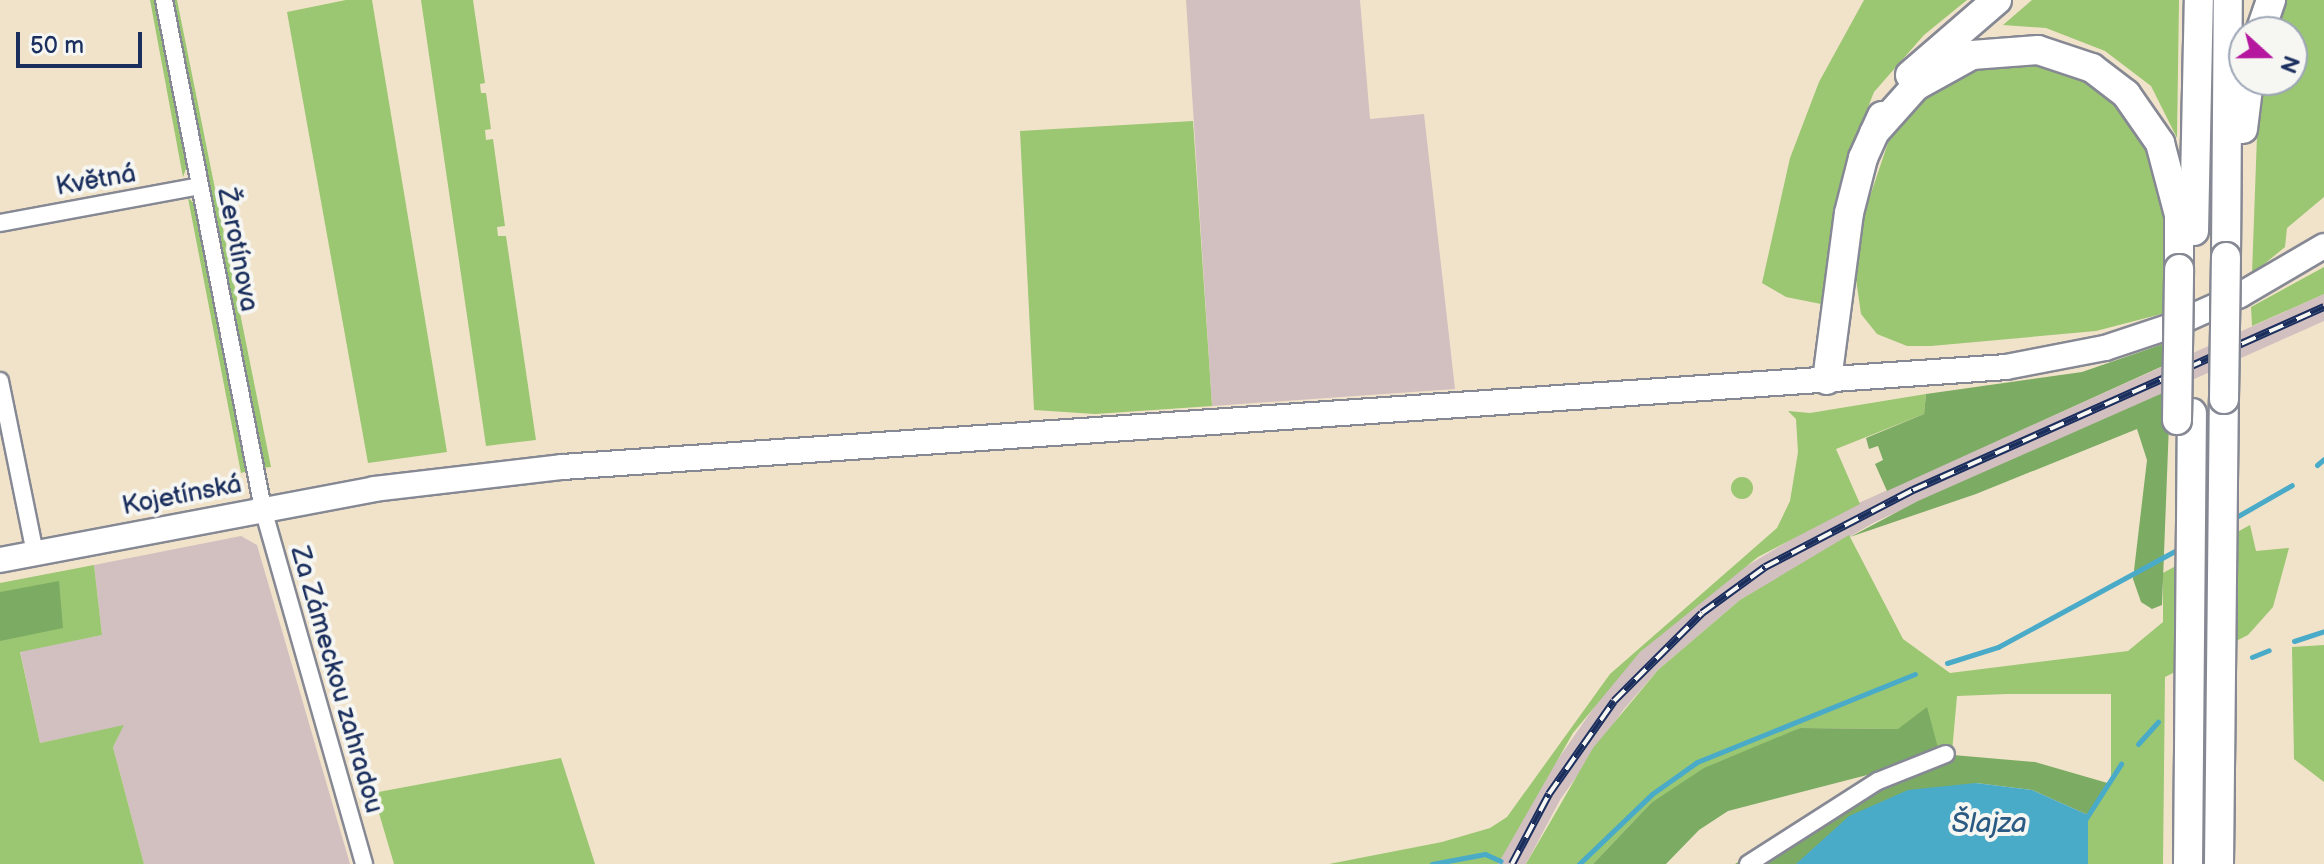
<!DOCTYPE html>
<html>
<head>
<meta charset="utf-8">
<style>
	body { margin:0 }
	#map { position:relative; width:2324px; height:864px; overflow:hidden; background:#f1e3ca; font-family:"Balsamiq Sans",sans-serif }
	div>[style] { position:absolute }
	.industrial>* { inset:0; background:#d2bfc0 }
	.green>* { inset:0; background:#9bc672 }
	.round { border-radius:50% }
	.forest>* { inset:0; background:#7cab64 }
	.water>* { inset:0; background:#4aabc9 }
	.stream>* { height:5px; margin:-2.5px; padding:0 2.5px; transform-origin:2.5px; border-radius:2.5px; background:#4aabc9 }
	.roads { filter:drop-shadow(2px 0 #868994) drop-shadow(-2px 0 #868994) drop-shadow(0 2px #868994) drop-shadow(0 -2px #868994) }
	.minor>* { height:16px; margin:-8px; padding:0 8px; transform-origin:8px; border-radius:8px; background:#fff }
	.primary>* { height:24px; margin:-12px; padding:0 12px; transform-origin:12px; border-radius:12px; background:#fff }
	.motorway>* { height:28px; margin:-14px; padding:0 14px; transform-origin:14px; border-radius:14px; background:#fff }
	.rail>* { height:8px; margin-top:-4px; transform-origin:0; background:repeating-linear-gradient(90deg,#f6f6f2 0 15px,#1b2f5e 0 30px); box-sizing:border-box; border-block:2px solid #1b2f5e }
	.bridges { filter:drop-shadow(2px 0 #868994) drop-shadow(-2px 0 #868994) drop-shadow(0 2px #868994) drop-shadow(0 -2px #868994) }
	.motorway-bridge>* { height:28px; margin:-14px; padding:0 14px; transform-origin:14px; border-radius:14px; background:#fff }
	span { translate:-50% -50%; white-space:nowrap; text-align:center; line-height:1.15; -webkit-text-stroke:8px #f6f6f2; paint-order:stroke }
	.street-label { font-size:26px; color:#1b2f5e }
	.water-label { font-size:28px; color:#2b5a83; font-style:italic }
	.north { position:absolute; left:2228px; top:16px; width:80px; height:80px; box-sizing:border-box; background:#f6f6f2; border:2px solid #9ea6b7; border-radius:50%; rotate:111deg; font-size:22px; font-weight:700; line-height:32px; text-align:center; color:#1b2f5e }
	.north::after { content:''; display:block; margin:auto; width:28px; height:36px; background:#b5179e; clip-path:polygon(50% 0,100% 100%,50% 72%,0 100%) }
	.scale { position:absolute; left:16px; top:32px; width:126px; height:36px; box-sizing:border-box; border:4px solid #1b2f5e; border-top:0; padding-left:10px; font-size:24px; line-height:28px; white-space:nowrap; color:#1b2f5e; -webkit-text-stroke:6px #f6f6f2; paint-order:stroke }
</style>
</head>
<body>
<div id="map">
	<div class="industrial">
		<i style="clip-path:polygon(1186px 0,1360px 0,1370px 119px,1424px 114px,1455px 389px,1212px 406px)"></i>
		<i style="clip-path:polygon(2324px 294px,2324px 321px,1875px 522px,1740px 600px,1658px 670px,1624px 709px,1560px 800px,1526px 864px,1498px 864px,1538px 788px,1604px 693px,1640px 652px,1725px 579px,1832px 515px)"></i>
		<i style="clip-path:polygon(241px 536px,257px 545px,350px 864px,144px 864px,113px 747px,123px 726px,40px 743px,20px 651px,102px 635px,94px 565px)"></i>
	</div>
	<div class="green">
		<i style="clip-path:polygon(150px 0,158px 0,189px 160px,183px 177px)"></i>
		<i style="clip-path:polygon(171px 0,177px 0,271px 467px,261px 468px)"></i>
		<i style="clip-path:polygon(346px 0,372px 0,447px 452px,368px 463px,287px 12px)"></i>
		<i style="clip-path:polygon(421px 0,473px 0,485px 83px,480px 84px,481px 93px,486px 93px,491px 129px,485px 130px,486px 140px,493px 139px,505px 226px,497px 227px,498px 236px,506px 236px,536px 440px,486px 446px)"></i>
		<i style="clip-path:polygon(1864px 0,1967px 0,1924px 35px,1874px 92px,1848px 158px,1821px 304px,1786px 297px,1762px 283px,1790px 158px,1819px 82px)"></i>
		<i style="clip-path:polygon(2032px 0,2179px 0,2177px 138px,2151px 86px,2105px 51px,2046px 28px,2003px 25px)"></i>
		<i style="clip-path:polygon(2284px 0,2324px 0,2324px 197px,2287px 228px,2285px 247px,2252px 274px,2259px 80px,2292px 80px,2292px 32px,2273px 32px)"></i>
		<i style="clip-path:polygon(2000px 58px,2060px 64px,2115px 93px,2151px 146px,2168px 210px,2169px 312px,2096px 331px,1931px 346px,1907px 346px,1877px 334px,1861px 314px,1856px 279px,1863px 217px,1892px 131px,1936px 81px)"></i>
		<i style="clip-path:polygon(1193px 121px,1212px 406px,1095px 414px,1034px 410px,1020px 131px)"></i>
		<i style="clip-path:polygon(188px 198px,196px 205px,248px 471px,241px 473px)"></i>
		<i style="clip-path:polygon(2324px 267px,2324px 294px,2252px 326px,2251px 307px)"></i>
		<i style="clip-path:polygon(1926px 394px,1924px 414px,1836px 449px,1860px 504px,1758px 557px,1640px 652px,1573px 733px,1498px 864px,1329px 864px,1442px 842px,1490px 828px,1507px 817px,1610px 674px,1777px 528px,1790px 501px,1798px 452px,1796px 419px,1788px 411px,1810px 413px)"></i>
		<i class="round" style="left:1731px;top:477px;width:22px;height:22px"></i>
		<i style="clip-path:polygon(2250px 525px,2256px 551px,2289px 548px,2273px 607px,2248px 635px,2165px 677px,2163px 864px,2088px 864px,2088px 815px,2111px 784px,2111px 694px,2007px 694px,1957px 696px,1952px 752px,1941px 759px,1898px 729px,1800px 728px,1651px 803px,1593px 864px,1526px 864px,1593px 748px,1658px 670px,1740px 600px,1849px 535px,1903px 639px,1950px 673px,2128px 651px,2163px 622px,2163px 573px)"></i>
		<i style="clip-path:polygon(94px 565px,102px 635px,20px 652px,40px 743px,124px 725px,113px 747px,144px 864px,0 864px,0 583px)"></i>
		<i style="clip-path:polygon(2324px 645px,2324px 782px,2294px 759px,2292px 647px)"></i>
		<i style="clip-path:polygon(561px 758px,595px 864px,394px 864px,373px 793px)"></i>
	</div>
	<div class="forest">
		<i style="clip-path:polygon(2163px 344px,2165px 365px,1887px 491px,1875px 464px,1883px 460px,1878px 446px,1869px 449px,1866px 438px,1924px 414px,1926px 394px,2082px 372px)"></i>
		<i style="clip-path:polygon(2165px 392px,2169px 424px,2162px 605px,2152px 609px,2141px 602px,2133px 579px,2147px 460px,2137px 429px,1976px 494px,1850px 537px,1918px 501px)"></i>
		<i style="clip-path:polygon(59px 581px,63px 628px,0 641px,0 592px)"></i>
		<i style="clip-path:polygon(1927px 707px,1941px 759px,1953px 755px,2035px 762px,2111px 784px,2088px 815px,2032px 790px,1976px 783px,1796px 864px,1735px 864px,1875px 773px,1728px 811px,1699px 830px,1666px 864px,1593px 864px,1651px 803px,1704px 768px,1800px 728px,1898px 729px)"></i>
	</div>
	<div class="water">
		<i style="clip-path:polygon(1976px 783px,2032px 790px,2088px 815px,2088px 864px,1796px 864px,1849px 816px,1908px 790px)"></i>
	</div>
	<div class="stream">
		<i style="left:2317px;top:465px;width:9px;rotate:-41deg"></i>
		<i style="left:2231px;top:520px;width:70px;rotate:-29.8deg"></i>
		<i style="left:2294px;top:641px;width:32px;rotate:-18deg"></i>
		<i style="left:2252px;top:657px;width:18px;rotate:-22deg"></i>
		<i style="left:1947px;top:663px;width:53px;rotate:-17.4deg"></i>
		<i style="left:1998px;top:647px;width:207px;rotate:-28.5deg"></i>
		<i style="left:2138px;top:744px;width:30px;rotate:-48deg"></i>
		<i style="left:2085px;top:820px;width:67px;rotate:-57.3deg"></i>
		<i style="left:1432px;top:864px;width:54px;rotate:-10.7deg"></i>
		<i style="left:1485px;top:854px;width:17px;rotate:24deg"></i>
		<i style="left:1579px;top:864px;width:101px;rotate:-43.8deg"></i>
		<i style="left:1652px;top:794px;width:55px;rotate:-35.4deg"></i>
		<i style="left:1697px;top:762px;width:235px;rotate:-22deg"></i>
	</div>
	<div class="roads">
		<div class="minor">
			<i style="left:164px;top:0;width:519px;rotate:78.99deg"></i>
			<i style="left:263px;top:509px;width:369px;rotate:74.1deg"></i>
			<i style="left:0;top:223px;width:203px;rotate:-10.5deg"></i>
			<i style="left:0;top:381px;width:176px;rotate:78.5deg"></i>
			<i style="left:1748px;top:864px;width:154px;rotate:-32.6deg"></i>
			<i style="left:1878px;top:781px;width:73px;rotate:-21.7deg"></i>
		</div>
		<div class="primary">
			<i style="left:0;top:560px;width:381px;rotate:-10.7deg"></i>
			<i style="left:374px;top:489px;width:189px;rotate:-6.7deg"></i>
			<i style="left:562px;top:467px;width:1447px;rotate:-3.96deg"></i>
			<i style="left:2006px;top:367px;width:101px;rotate:-10.9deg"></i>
			<i style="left:2105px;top:348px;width:70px;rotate:-18.4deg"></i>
			<i style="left:2171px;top:326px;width:76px;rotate:-24.2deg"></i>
			<i style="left:2240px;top:295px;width:97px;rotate:-30.3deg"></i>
		</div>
		<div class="motorway">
			<i style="left:2260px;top:32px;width:34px;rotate:-71deg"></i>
			<i style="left:1910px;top:75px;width:115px;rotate:-40.8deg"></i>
			<i style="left:2243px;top:129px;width:49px;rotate:-83deg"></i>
			<i style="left:1874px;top:133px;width:63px;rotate:-48.2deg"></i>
			<i style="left:1916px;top:86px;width:64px;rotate:-29deg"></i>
			<i style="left:1972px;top:55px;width:66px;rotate:-4.3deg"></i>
			<i style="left:2038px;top:50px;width:57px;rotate:18.4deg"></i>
			<i style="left:2092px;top:68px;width:43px;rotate:37.4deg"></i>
			<i style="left:2126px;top:94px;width:60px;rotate:55.2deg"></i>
			<i style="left:2160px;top:143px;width:74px;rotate:75.2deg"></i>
			<i style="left:2179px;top:215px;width:54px;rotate:90deg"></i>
			<i style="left:2194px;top:231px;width:231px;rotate:-88.8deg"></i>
			<i style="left:2226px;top:257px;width:257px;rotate:-89.6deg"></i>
			<i style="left:1827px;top:380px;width:168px;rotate:-82.5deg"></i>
			<i style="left:1849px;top:213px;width:57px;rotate:-75.7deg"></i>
			<i style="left:1863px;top:158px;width:46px;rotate:-65.7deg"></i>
			<i style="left:2188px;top:864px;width:451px;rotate:-89.5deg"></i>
			<i style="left:2219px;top:864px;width:465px;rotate:-89.4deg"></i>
		</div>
	</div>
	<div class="rail">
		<i style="left:1512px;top:864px;width:79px;rotate:-62.1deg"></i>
		<i style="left:1549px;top:794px;width:113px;rotate:-55deg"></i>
		<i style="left:1614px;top:701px;width:124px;rotate:-45deg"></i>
		<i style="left:1702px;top:613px;width:78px;rotate:-36.1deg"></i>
		<i style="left:1765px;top:567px;width:167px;rotate:-27.5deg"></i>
		<i style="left:1913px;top:490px;width:450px;rotate:-24deg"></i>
	</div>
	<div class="bridges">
		<div class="motorway-bridge">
			<i style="left:2224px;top:399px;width:142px;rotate:-89.2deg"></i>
			<i style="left:2177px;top:420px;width:151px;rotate:-89.2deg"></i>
		</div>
	</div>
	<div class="street-label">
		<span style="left:96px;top:181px;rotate:-10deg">Květná</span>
		<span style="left:237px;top:250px;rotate:79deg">Žerotínova</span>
		<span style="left:182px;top:496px;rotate:-11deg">Kojetínská</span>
		<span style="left:336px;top:680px;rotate:74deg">Za Zámeckou zahradou</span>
	</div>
	<div class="water-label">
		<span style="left:1989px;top:824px">Šlajza</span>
	</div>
	<div class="north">N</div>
	<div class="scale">50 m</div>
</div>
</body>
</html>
